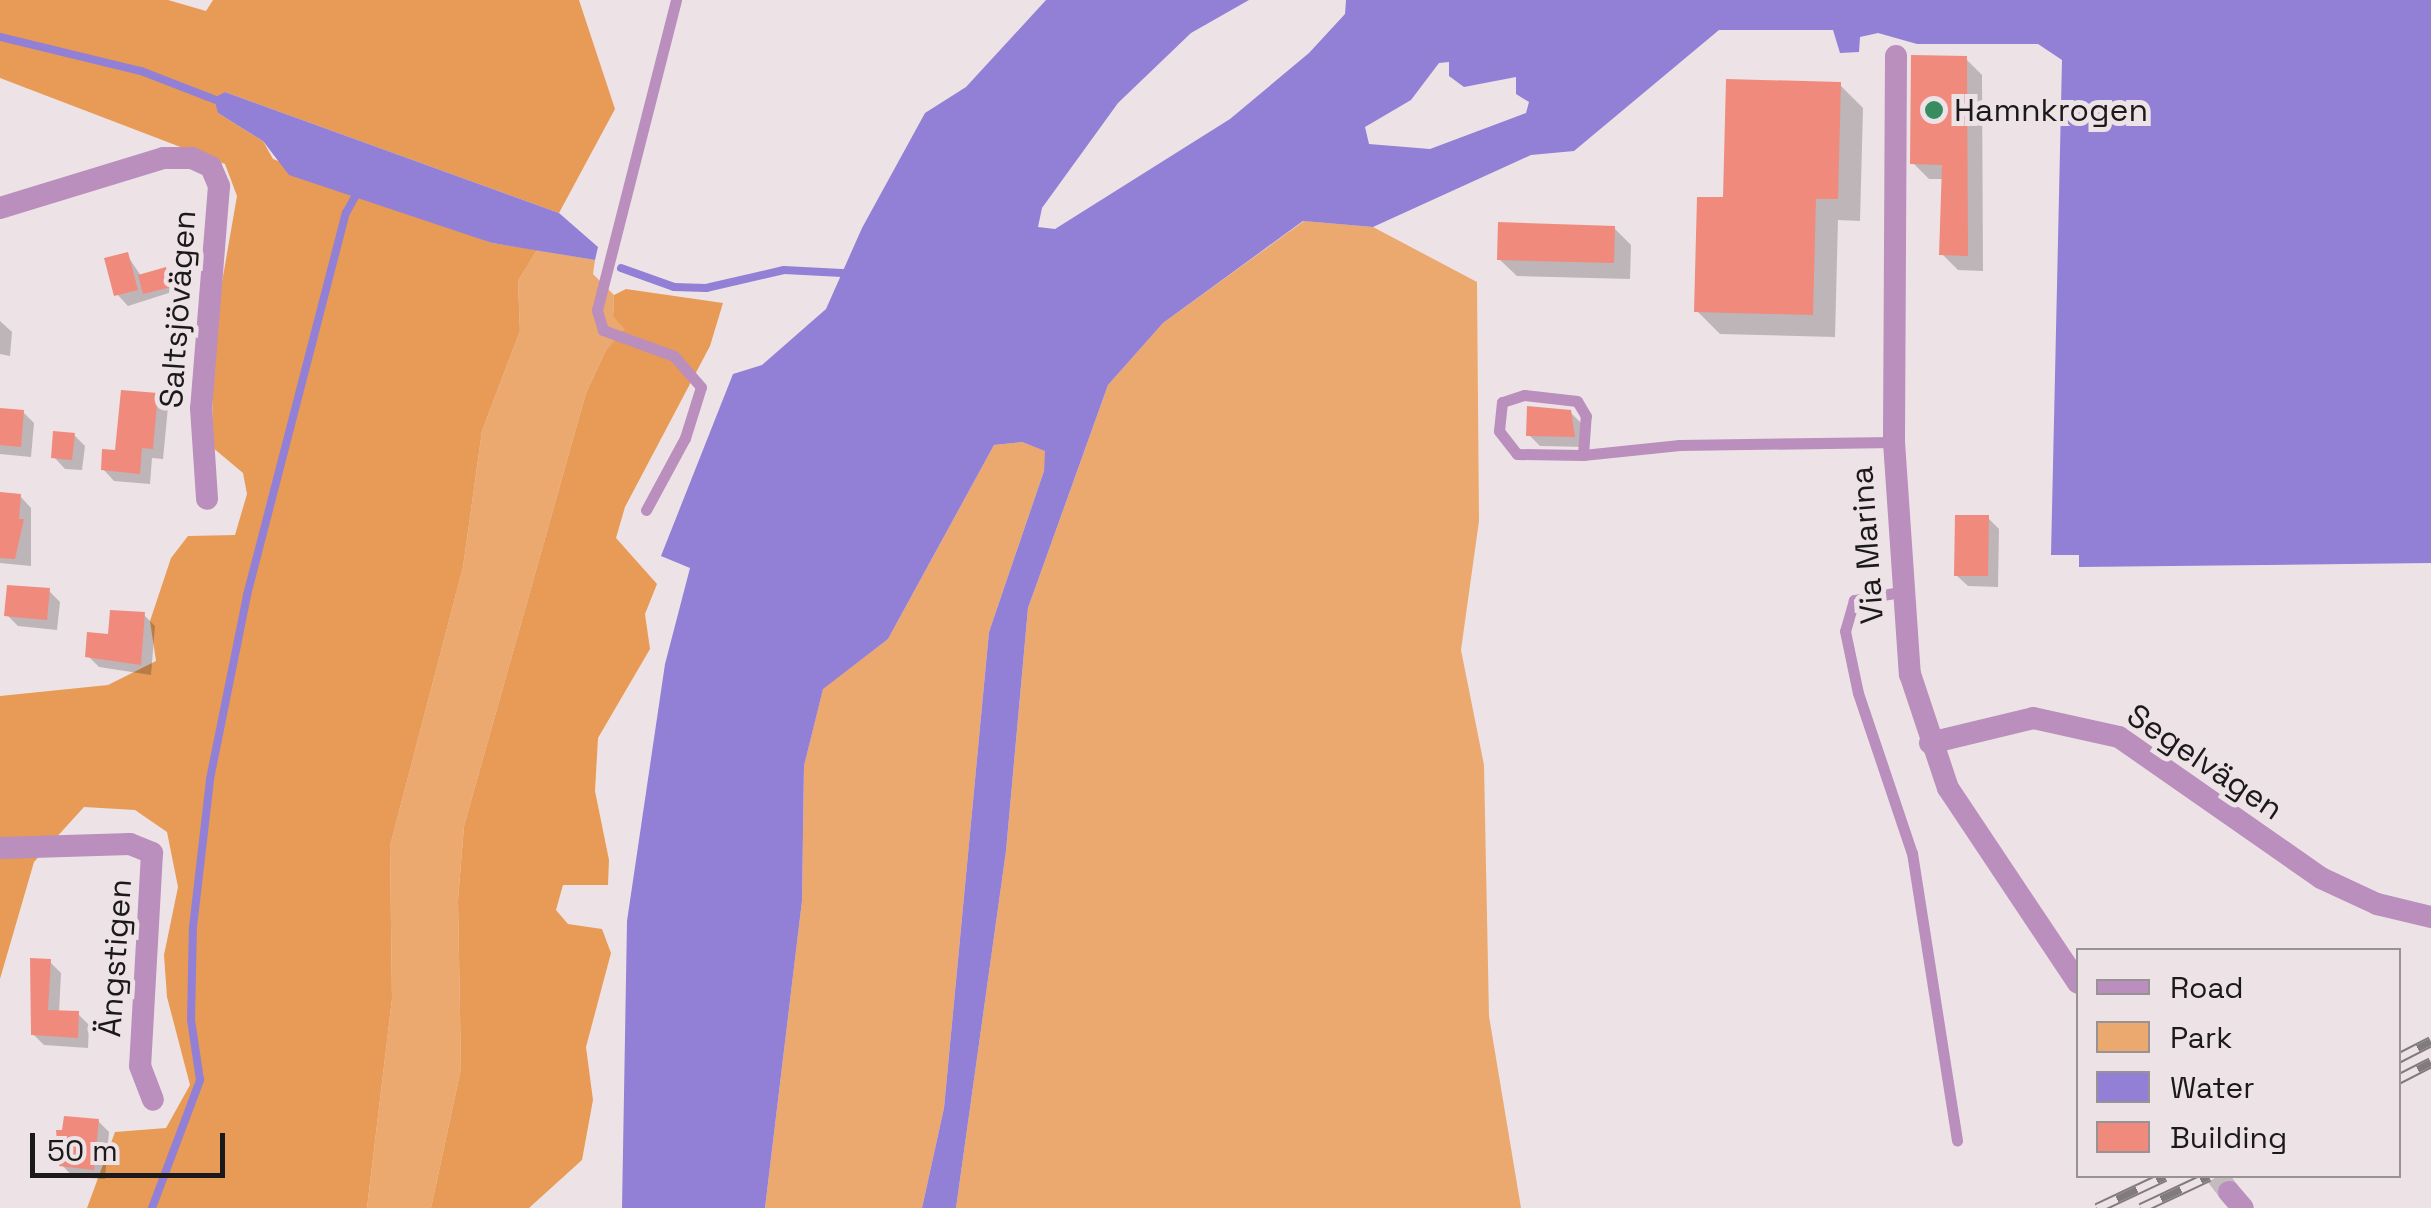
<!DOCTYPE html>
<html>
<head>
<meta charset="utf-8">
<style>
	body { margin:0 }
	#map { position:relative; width:2431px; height:1208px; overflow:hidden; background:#ede3e6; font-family:"Space Grotesk",sans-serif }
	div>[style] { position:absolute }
	.green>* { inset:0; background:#eba970 }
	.forest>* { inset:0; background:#e89b56 }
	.water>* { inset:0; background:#9180d5 }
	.shadow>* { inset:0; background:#0003 }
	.stream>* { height:8px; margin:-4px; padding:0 4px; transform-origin:4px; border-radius:4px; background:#9180d5 }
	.building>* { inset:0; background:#f08a7d }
	.street-tunnel>* { height:22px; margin-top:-11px; transform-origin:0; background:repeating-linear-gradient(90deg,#c3bbbd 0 22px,transparent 0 33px) }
	.lane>* { height:11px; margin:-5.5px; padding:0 5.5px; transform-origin:5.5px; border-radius:5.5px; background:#ba8ebd }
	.street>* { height:22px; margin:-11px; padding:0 11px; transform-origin:11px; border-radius:11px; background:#ba8ebd }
	.rail>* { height:11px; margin-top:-5.5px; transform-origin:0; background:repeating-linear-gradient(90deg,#ede3e6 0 22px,#827b7d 0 44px); box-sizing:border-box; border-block:2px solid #827b7d }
	.dots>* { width:28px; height:28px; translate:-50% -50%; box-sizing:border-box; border:5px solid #ede3e6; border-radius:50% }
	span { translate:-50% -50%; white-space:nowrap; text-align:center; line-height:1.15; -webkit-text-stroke:10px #ede3e6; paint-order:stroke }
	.poi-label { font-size:32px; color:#1c191a }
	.left { translate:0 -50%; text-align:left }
	.street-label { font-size:32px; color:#1c191a }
	.legend { position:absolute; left:2076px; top:948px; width:325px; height:230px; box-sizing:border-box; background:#ede3e6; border:2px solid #999294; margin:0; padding:12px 18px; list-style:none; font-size:30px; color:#1c191a }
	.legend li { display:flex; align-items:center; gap:20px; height:50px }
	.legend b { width:50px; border:2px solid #999294 }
	.scale { position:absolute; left:30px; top:1133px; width:195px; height:45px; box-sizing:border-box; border:5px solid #1c191a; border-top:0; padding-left:12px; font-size:30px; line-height:35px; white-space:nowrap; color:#1c191a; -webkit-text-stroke:8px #ede3e6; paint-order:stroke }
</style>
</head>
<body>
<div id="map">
	<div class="green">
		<i style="clip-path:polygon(1304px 221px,1373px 227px,1477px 282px,1479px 521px,1461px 650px,1484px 765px,1489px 1016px,1521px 1208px,956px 1208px,1006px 851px,1028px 608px,1108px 385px,1163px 323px)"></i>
		<i style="clip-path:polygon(537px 250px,595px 260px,593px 274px,614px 295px,613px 317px,626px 329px,606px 350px,586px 393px,464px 826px,458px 900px,461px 1069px,431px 1208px,367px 1208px,392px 999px,390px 846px,463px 567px,482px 431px,520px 331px,518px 281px)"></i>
		<i style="clip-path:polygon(1022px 442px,1046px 451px,1044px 471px,989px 632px,944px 1108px,922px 1208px,765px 1208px,802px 901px,804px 766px,823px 688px,888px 639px,994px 445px)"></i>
	</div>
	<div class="forest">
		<i style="clip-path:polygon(0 0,168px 0,206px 11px,213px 0,579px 0,615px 109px,559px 213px,225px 92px,218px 113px,263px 141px,273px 159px,492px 243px,537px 250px,518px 281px,520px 331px,482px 431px,463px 567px,390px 846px,392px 999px,367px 1208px,87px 1208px,115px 1132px,166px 1128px,190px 1085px,167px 997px,164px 955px,178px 887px,167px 832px,135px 810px,84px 807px,34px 862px,0 979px,0 696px,108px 685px,156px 661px,150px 621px,171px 558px,188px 536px,235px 535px,247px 494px,243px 473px,212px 447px,213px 334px,237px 196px,225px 164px,0 78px)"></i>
		<i style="clip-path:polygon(626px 289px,723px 303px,710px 346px,625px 507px,616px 538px,657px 584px,645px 614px,650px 649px,598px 738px,595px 791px,609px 860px,608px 885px,563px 885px,556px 910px,568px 924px,602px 929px,611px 953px,586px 1047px,593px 1100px,582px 1160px,529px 1208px,431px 1208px,461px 1069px,458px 900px,464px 826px,586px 393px,606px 350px,625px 329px,613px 317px,614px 295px)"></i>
	</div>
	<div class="water">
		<i style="clip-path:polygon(evenodd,1046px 0,1249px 0,1191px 33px,1118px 103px,1042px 208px,1038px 227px,1055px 229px,1230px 119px,1309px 53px,1345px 14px,1346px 0,2431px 0,2431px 563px,2079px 567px,2079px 555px,2051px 555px,2062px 60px,2038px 44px,1917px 44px,1878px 33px,1860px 37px,1859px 52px,1840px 53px,1833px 30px,1719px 30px,1574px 151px,1531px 155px,1373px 227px,1303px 221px,1163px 323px,1108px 385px,1028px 608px,1006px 851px,956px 1208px,922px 1208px,944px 1108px,989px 632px,1044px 471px,1045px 451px,1022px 442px,994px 445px,888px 639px,823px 689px,804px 766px,802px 901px,765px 1208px,622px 1208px,627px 921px,665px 664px,690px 568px,661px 556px,733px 374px,762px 365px,826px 309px,862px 228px,925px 113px,966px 87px,1046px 0,1449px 62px,1449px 76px,1464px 87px,1516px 77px,1516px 94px,1529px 102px,1526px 113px,1430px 149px,1369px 144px,1365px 127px,1411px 100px,1439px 63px,1449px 62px)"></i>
		<i style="clip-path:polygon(225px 92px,559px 213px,598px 247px,595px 260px,492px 243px,289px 175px,263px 141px,218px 113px,214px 98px)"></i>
	</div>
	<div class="shadow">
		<i style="clip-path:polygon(1966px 59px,1982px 75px,1983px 271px,1958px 270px,1942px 254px,1944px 179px,1929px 179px,1913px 163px)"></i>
		<i style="clip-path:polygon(1840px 85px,1863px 108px,1860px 221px,1838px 220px,1835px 337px,1720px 334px,1697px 311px,1725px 200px)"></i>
		<i style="clip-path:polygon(1614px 228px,1631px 245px,1630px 279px,1517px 276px,1499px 259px)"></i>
		<i style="clip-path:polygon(127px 255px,141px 276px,166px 270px,175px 291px,128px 306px,117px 294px)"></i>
		<i style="clip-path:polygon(0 321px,12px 332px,10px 356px,0 354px)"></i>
		<i style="clip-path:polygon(156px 396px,168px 407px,163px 459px,152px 458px,150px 484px,114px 481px,103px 469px)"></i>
		<i style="clip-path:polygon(0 410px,23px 412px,34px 423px,31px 457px,0 454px)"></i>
		<i style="clip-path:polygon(1570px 412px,1582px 424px,1585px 447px,1540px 446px,1529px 435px)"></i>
		<i style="clip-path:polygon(74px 435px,85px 446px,82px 470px,65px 469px,54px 457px)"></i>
		<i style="clip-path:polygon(0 495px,20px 496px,31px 508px,31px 566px,0 563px)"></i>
		<i style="clip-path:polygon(1988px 518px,1999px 529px,1998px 587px,1968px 586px,1956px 575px)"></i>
		<i style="clip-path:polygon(49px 591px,60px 602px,57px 630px,18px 626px,7px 615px)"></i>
		<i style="clip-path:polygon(144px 615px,155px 626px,151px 675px,99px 667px,88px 656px)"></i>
		<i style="clip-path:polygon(50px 962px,61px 973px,59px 1013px,78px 1014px,89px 1025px,88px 1048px,44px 1045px,33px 1034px)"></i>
		<i style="clip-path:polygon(98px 1121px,109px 1132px,105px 1179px,73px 1177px,62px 1165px)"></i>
	</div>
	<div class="stream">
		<i style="left:0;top:37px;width:145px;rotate:13.6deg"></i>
		<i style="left:141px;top:71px;width:86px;rotate:21.2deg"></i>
		<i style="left:621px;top:268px;width:56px;rotate:19.7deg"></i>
		<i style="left:674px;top:287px;width:32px;rotate:2deg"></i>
		<i style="left:706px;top:288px;width:80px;rotate:-13deg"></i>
		<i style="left:784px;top:270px;width:58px;rotate:3deg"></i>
		<i style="left:152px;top:1208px;width:137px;rotate:-69.4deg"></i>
		<i style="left:200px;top:1080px;width:61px;rotate:-98.5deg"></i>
		<i style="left:191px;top:1020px;width:93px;rotate:-88.8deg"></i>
		<i style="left:193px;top:927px;width:149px;rotate:-83.4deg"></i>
		<i style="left:210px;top:779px;width:188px;rotate:-78.6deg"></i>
		<i style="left:247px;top:595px;width:395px;rotate:-75.5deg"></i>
		<i style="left:346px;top:213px;width:23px;rotate:-61deg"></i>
	</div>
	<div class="building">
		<i style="clip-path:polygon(1911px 55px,1967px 56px,1968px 256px,1939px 255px,1942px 165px,1910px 164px)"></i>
		<i style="clip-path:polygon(1726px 79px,1841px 82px,1838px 199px,1816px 199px,1813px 315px,1694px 312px,1697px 197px,1723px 197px)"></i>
		<i style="clip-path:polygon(1498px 222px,1615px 226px,1614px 263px,1497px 260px)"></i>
		<i style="clip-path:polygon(128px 252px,138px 290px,114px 296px,104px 258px)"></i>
		<i style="clip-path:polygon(166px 267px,171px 287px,143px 294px,138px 275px)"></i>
		<i style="clip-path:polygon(121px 390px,158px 393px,153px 449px,142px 448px,140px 474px,101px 470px,102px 449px,115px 450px)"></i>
		<i style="clip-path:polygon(1527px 406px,1571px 410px,1575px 437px,1526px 436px)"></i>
		<i style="clip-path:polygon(0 408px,24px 410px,21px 447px,0 445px)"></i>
		<i style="clip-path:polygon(53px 431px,75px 433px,72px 460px,51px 458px)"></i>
		<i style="clip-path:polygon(0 492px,21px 494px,19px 519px,24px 519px,15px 559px,0 558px)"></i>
		<i style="clip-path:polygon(1955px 515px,1989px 515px,1988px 576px,1954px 576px)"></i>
		<i style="clip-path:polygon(7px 585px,50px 588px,47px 620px,4px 616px)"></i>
		<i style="clip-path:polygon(110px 610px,145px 612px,141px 665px,85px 657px,87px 632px,108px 634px)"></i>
		<i style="clip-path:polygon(30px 958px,51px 959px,48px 1010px,79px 1011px,78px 1038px,31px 1035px)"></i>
		<i style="clip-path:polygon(64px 1116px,99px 1119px,94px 1170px,59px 1166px,56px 1130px,62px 1130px)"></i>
	</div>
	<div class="street-tunnel">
		<i style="left:2217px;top:1176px;width:20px;rotate:53deg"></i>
	</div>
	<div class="lane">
		<i style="left:1583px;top:455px;width:39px;rotate:-86deg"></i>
		<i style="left:1586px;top:416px;width:17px;rotate:-121deg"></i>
		<i style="left:1577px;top:401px;width:53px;rotate:-173.5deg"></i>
		<i style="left:1524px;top:395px;width:23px;rotate:162deg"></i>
		<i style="left:1502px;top:402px;width:29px;rotate:96deg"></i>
		<i style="left:1499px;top:431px;width:29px;rotate:52deg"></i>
		<i style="left:1517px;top:454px;width:66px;rotate:0.9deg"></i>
		<i style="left:1583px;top:455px;width:97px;rotate:-5.9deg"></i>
		<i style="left:1679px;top:445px;width:215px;rotate:-0.8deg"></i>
		<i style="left:646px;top:510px;width:82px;rotate:-61.6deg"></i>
		<i style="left:685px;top:438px;width:53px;rotate:-72.6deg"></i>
		<i style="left:701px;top:387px;width:41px;rotate:-131.1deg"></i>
		<i style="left:674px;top:356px;width:76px;rotate:-159.9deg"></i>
		<i style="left:603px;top:330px;width:21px;rotate:-107deg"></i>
		<i style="left:597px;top:310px;width:320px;rotate:-75.7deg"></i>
		<i style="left:1900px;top:592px;width:47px;rotate:170.1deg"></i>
		<i style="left:1854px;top:600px;width:32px;rotate:106deg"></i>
		<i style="left:1845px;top:631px;width:63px;rotate:78.2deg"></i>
		<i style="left:1858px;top:693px;width:169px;rotate:71.4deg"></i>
		<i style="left:1912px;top:853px;width:291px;rotate:81.1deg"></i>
	</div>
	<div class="street">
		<i style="left:1896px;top:56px;width:386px;rotate:90.3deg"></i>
		<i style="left:1894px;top:442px;width:233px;rotate:86.1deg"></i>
		<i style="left:1910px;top:674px;width:120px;rotate:71.6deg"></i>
		<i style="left:1948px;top:788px;width:234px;rotate:56.3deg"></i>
		<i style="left:0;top:208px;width:171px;rotate:-17deg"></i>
		<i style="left:164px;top:158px;width:28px"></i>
		<i style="left:192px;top:158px;width:21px;rotate:25deg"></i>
		<i style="left:211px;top:167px;width:21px;rotate:67deg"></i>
		<i style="left:219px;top:186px;width:223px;rotate:94.6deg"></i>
		<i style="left:201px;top:408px;width:91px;rotate:86.2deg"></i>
		<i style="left:1930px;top:743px;width:106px;rotate:-13.6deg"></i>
		<i style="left:2033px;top:718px;width:88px;rotate:12.5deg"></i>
		<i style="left:2119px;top:737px;width:246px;rotate:34.9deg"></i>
		<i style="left:2321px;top:878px;width:62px;rotate:24.9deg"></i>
		<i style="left:2377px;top:904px;width:56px;rotate:13.5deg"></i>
		<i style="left:0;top:848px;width:130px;rotate:-1.8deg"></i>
		<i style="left:130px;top:844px;width:24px;rotate:22deg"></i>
		<i style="left:152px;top:853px;width:213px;rotate:93.2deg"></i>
		<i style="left:140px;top:1066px;width:36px;rotate:69deg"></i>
		<i style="left:2229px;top:1192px;width:21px;rotate:49deg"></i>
	</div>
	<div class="rail">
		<i style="left:2398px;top:1058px;width:37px;rotate:-27deg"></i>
		<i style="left:2398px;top:1079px;width:37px;rotate:-27deg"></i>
		<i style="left:2097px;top:1208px;width:75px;rotate:-25.2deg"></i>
		<i style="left:2141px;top:1208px;width:75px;rotate:-25.2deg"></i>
	</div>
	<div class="dots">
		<i style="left:1934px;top:110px;background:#378d61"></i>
	</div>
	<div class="poi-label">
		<span class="left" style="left:1954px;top:110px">Hamnkrogen</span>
	</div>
	<div class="street-label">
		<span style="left:178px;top:309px;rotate:-86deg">Saltsjövägen</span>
		<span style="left:1867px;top:545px;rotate:-94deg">Via Marina</span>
		<span style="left:2205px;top:762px;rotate:34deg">Segelvägen</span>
		<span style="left:115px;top:958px;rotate:-86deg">Ängstigen</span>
	</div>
	<ul class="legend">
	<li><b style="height:12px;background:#ba8ebd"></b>Road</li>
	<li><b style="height:28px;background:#eba970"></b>Park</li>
	<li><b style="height:28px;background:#9180d5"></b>Water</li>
	<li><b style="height:28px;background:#f08a7d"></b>Building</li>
	</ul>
	<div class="scale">50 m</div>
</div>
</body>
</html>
